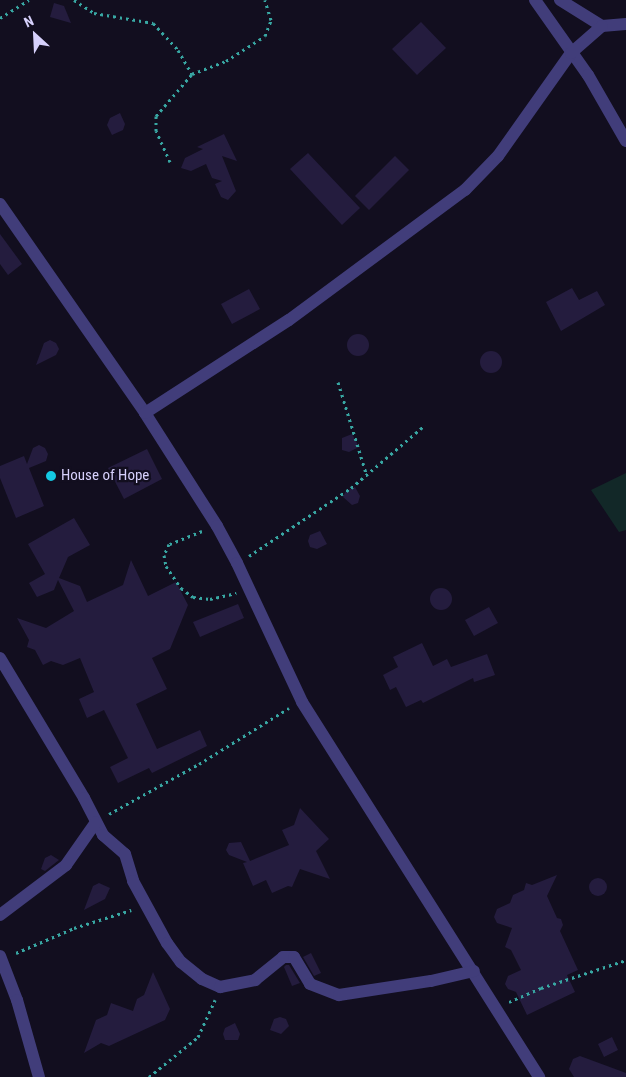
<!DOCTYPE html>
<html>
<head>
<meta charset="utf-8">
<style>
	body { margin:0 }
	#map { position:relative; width:626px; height:1077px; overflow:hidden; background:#120e1f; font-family:"Roboto Condensed",sans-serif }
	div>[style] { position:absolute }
	.green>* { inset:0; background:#122828 }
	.building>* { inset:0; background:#241c3e }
	.round { border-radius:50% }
	.path>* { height:3px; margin-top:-1.5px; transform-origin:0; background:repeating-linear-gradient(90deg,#38a7a3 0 2.5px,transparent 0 6.5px) }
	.minor>* { height:12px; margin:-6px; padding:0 6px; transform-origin:6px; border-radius:6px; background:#413d7a }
	.dots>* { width:14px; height:14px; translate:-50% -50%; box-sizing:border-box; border:2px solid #120e1f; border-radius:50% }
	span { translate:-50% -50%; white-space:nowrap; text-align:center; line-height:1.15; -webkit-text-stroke:4.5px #120e1f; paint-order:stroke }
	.poi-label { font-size:15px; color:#d6d0fb }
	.left { translate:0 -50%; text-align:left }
	.north { position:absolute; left:10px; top:10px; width:50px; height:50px; -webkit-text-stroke:4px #120e1f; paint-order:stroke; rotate:335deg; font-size:14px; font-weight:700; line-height:20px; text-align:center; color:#d6d0fb }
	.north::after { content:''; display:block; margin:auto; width:18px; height:22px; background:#d6d0fb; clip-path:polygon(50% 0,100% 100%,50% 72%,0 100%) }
</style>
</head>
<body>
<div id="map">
	<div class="green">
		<i style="clip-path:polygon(626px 473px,626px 530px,619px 532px,591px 490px)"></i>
	</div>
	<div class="building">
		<i style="clip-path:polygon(54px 3px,64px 6px,71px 23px,50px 17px)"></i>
		<i style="clip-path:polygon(421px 22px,446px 48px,417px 75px,392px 49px)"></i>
		<i style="clip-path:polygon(120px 113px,125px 124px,123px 130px,112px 135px,107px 125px,110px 118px)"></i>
		<i style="clip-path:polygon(224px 134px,237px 161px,222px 156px,236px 191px,228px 200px,221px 197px,215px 184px,222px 181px,212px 178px,206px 164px,191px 171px,181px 168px,185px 158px,203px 149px,197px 147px)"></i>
		<i style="clip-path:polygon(308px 153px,360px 208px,342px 225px,290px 169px)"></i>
		<i style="clip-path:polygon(395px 156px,409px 170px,369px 210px,355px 196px)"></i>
		<i style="clip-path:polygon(0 234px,22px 264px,8px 275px,0 264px)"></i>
		<i style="clip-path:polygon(572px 288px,579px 300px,597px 291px,605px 305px,561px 331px,546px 302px)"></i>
		<i style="clip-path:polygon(249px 289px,260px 309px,232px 324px,221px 304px)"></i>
		<i class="round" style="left:347px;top:334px;width:22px;height:22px"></i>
		<i style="clip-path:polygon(50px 340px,56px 343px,59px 349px,56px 355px,36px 365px,44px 343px)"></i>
		<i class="round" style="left:480px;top:351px;width:22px;height:22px"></i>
		<i style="clip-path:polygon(352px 434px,359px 447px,349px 452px,342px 450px,342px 438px)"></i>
		<i style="clip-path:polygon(39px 445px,45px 448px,48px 454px,46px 461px,29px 468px,44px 506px,16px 518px,0 478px,0 466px,24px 456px,27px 464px,33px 448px)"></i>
		<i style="clip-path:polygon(147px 449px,162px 479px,124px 499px,108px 468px)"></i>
		<i style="clip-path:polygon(355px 487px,360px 496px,358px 503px,352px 505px,343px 497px,346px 491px)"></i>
		<i style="clip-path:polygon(74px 518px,90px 545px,68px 557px,59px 578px,80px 586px,87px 602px,123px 585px,131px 560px,148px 596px,176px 582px,188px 605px,170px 649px,152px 658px,167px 689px,136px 704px,157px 749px,200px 730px,207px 746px,152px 773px,149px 768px,118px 783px,110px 767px,128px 758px,104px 710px,87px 718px,79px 699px,94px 692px,80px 658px,63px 665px,51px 661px,43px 665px,35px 650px,27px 647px,29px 640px,17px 618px,46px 628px,74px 611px,58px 580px,54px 590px,37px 597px,29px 583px,45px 574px,28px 544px)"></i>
		<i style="clip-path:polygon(320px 531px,327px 544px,317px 549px,310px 547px,308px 541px,310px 535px)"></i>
		<i class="round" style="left:430px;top:588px;width:22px;height:22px"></i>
		<i style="clip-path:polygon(238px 604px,244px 618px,200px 637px,193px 622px)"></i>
		<i style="clip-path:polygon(489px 607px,498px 623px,474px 636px,465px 620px)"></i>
		<i style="clip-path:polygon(422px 643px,433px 666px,447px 659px,451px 667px,487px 654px,495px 675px,474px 682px,473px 678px,423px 703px,421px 700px,406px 707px,396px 687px,390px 690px,383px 675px,398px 667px,393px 657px)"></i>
		<i style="clip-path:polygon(300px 808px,329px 839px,316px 851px,330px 879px,300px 869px,292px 887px,288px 886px,272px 893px,266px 880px,253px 886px,243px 863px,247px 862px,229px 855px,226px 850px,229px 843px,241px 842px,250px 861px,289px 845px,282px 830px,294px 825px)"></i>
		<i style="clip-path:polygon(51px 855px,59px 860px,45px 871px,41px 869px,45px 858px)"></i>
		<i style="clip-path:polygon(557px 875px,547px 896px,557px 918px,561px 919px,563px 925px,560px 931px,578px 970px,567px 975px,575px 992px,527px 1015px,516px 992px,508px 989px,505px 984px,508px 976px,521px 970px,511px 950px,505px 947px,512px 928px,497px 923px,494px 917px,497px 909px,510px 903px,513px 895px,524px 890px,526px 883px,532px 885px)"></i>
		<i class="round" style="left:589px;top:878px;width:18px;height:18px"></i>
		<i style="clip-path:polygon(99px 883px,110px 888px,105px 899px,84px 910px,93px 886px)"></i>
		<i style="clip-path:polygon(311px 953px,321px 973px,314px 976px,303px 957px)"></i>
		<i style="clip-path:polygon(286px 965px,289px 965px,300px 983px,292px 986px,284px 967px)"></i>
		<i style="clip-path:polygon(153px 972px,170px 1009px,165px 1020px,109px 1046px,101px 1043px,84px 1053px,96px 1020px,107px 1015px,111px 1003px,133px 1011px,137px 999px,144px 995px)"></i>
		<i style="clip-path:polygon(280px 1017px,286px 1019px,289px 1026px,281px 1034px,270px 1030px,274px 1019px)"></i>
		<i style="clip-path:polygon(235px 1023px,240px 1034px,238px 1040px,225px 1040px,223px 1034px,225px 1028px)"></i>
		<i style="clip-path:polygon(612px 1037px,618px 1050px,604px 1057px,598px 1044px)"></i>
		<i style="clip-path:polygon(580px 1056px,626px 1073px,626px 1077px,574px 1077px,569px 1069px,573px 1059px)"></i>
	</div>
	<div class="path">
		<i style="left:74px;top:0;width:24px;rotate:33deg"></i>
		<i style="left:94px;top:13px;width:60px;rotate:9.6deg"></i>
		<i style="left:153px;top:23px;width:37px;rotate:47deg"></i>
		<i style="left:178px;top:50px;width:28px;rotate:60deg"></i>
		<i style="left:0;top:18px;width:34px;rotate:-32deg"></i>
		<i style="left:170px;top:162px;width:34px;rotate:-114deg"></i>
		<i style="left:156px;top:131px;width:15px;rotate:-90deg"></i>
		<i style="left:156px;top:116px;width:55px;rotate:-49.4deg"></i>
		<i style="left:192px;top:74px;width:36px;rotate:-21deg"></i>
		<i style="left:226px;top:61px;width:46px;rotate:-32.7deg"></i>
		<i style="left:265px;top:36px;width:17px;rotate:-69deg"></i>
		<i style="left:271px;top:20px;width:21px;rotate:-107deg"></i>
		<i style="left:338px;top:382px;width:95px;rotate:72.9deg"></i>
		<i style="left:202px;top:531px;width:35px;rotate:158deg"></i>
		<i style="left:169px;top:544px;width:12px;rotate:114deg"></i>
		<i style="left:164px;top:555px;width:11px;rotate:80deg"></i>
		<i style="left:166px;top:566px;width:27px;rotate:56deg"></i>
		<i style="left:181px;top:588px;width:15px;rotate:37deg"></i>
		<i style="left:193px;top:597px;width:17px;rotate:7deg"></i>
		<i style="left:210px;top:599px;width:27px;rotate:-13deg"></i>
		<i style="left:249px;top:556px;width:123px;rotate:-33.7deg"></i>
		<i style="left:351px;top:488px;width:97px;rotate:-40.4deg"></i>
		<i style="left:109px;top:814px;width:103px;rotate:-29.1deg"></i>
		<i style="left:199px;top:764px;width:106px;rotate:-31.9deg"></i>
		<i style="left:16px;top:953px;width:63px;rotate:-23.3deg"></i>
		<i style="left:74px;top:928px;width:60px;rotate:-17.5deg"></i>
		<i style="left:509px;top:1002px;width:35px;rotate:-24deg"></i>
		<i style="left:541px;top:988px;width:89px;rotate:-18.2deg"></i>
		<i style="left:149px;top:1077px;width:63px;rotate:-39.2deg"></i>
		<i style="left:198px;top:1037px;width:41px;rotate:-65.3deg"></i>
	</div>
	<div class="minor">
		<i style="left:535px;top:0;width:92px;rotate:54.8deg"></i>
		<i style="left:588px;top:75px;width:76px;rotate:60.1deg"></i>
		<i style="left:560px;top:0;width:49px;rotate:31.8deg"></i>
		<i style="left:602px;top:26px;width:24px;rotate:-5deg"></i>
		<i style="left:0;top:204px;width:254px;rotate:55.2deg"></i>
		<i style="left:145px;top:413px;width:134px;rotate:57.5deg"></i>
		<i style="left:217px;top:526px;width:42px;rotate:61.6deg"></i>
		<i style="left:237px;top:563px;width:153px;rotate:64.9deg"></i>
		<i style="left:302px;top:702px;width:444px;rotate:57.7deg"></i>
		<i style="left:145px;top:413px;width:171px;rotate:-32.9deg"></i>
		<i style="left:289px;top:320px;width:219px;rotate:-36.5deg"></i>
		<i style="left:465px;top:190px;width:47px;rotate:-45.9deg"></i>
		<i style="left:498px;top:156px;width:126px;rotate:-54.7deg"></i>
		<i style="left:571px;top:53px;width:41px;rotate:-41.1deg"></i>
		<i style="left:0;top:658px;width:163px;rotate:59deg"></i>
		<i style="left:84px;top:798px;width:42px;rotate:62.8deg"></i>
		<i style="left:103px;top:835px;width:29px;rotate:41deg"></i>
		<i style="left:125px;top:854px;width:28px;rotate:73deg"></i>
		<i style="left:133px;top:881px;width:71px;rotate:61.3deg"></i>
		<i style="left:167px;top:943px;width:24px;rotate:54deg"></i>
		<i style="left:181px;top:962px;width:27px;rotate:39deg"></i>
		<i style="left:202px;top:979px;width:20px;rotate:24deg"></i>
		<i style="left:220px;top:987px;width:36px;rotate:-11deg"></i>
		<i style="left:255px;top:980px;width:36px;rotate:-39deg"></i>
		<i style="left:283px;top:957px;width:11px"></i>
		<i style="left:294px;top:957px;width:31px;rotate:59deg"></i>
		<i style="left:310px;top:984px;width:31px;rotate:21deg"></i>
		<i style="left:339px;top:995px;width:93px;rotate:-8.7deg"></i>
		<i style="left:431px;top:981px;width:44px;rotate:-13.1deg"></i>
		<i style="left:0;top:915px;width:83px;rotate:-37.1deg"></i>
		<i style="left:66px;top:865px;width:52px;rotate:-55.1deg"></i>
		<i style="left:0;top:956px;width:47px;rotate:68.9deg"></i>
		<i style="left:17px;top:1000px;width:80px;rotate:74.1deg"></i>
	</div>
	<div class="dots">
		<i style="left:51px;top:476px;background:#14c9e3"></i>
	</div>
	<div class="poi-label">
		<span class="left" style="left:61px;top:476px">House of Hope</span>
	</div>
	<div class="north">N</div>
</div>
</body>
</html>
